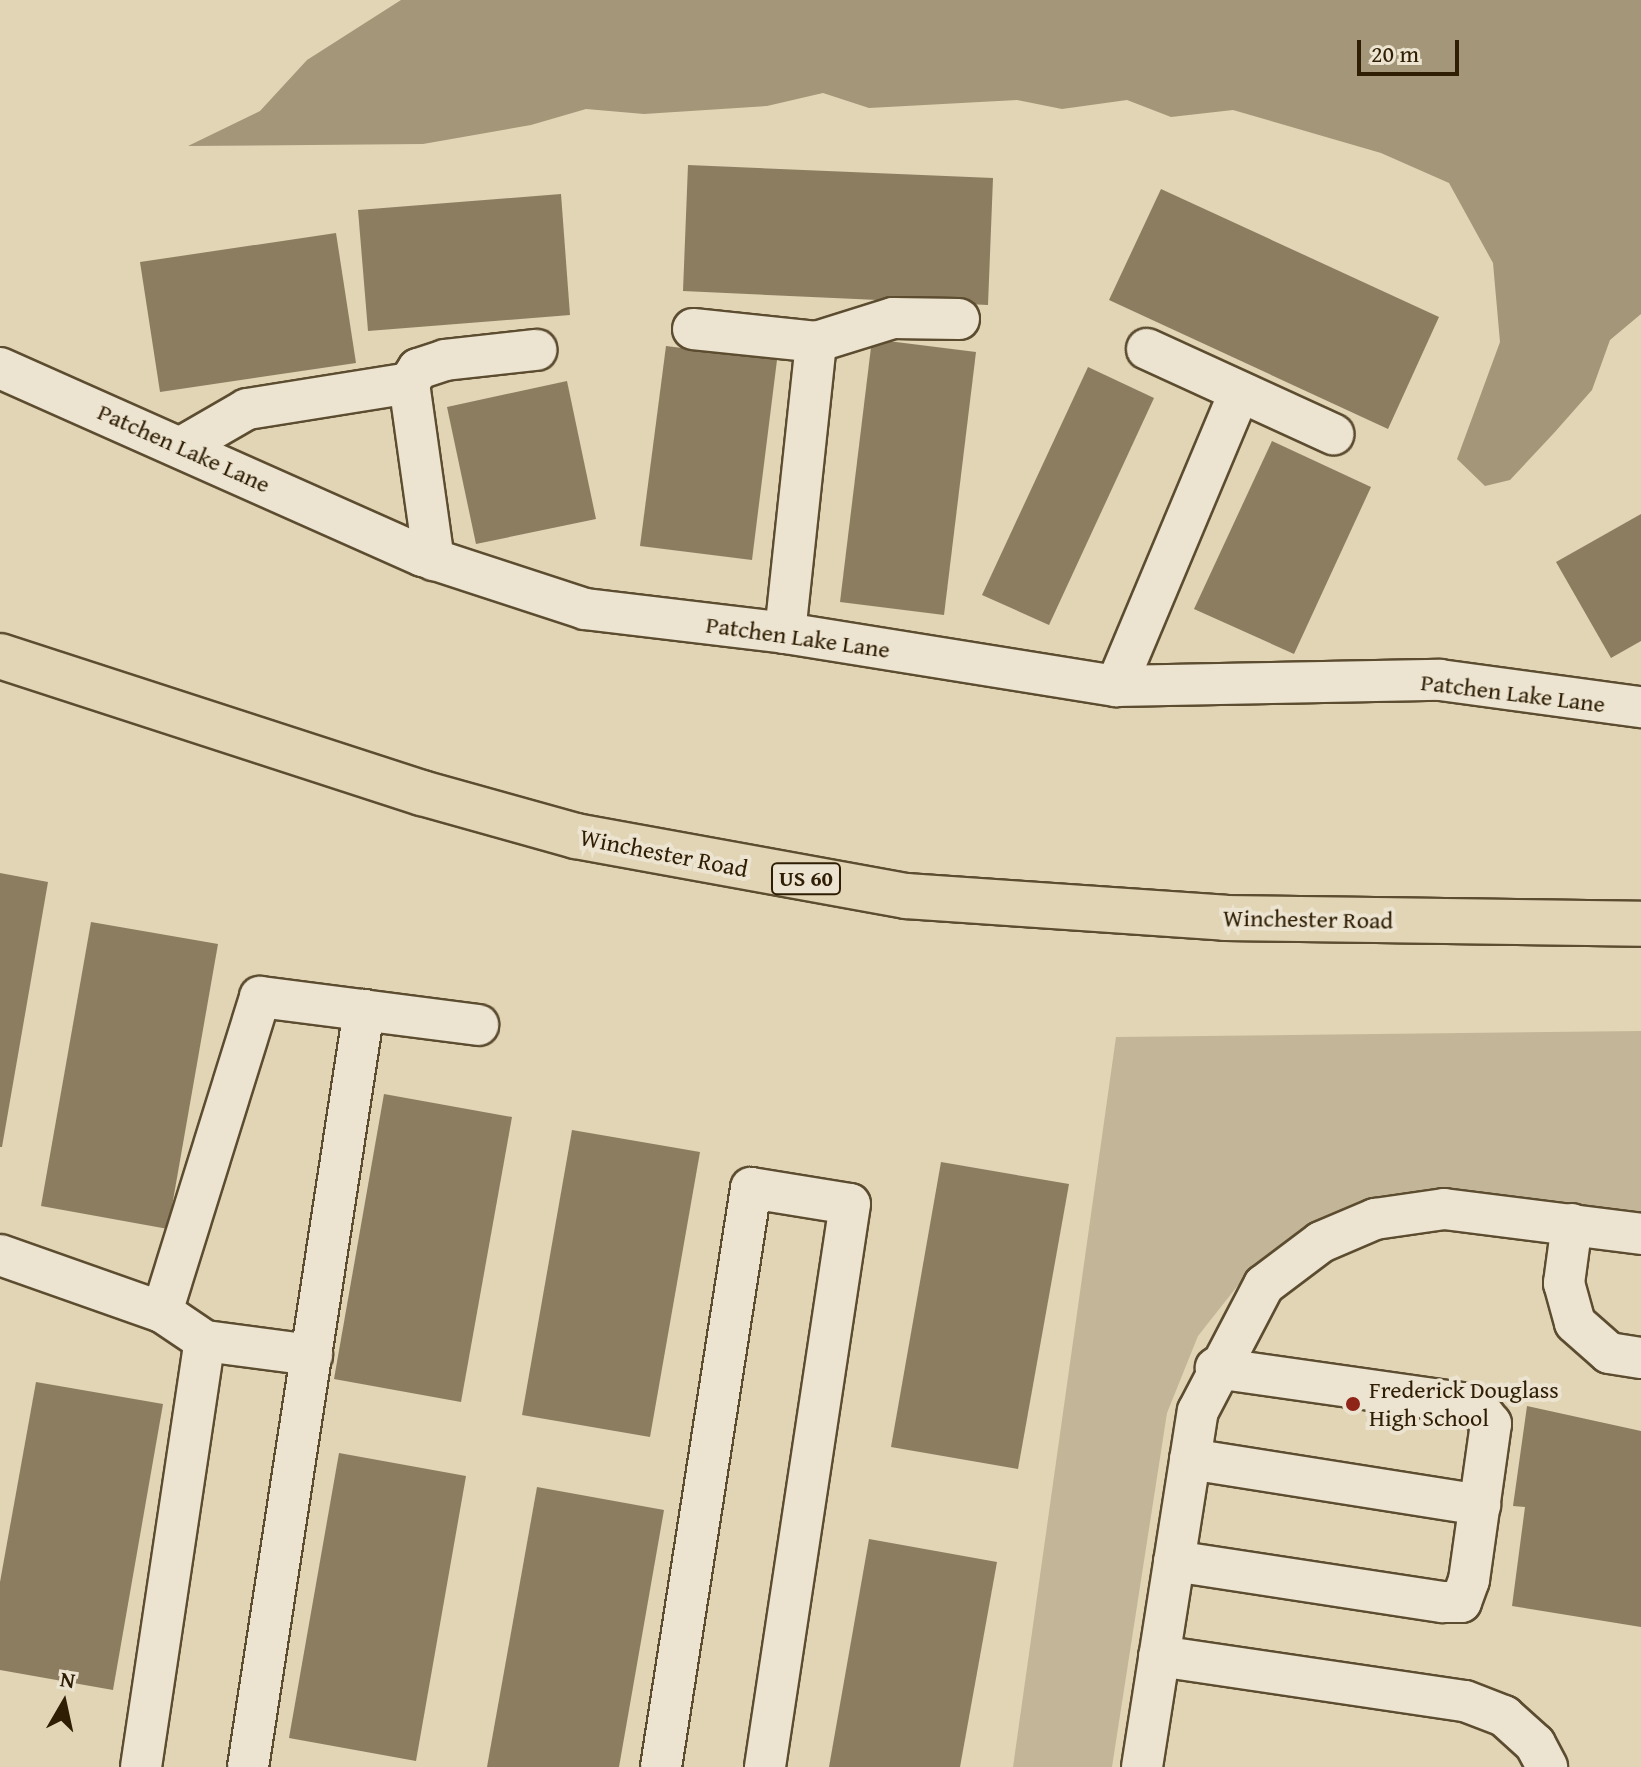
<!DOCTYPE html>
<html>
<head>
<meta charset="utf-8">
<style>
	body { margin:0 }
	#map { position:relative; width:1641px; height:1767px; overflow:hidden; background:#e1d5b6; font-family:"Gentium Book Plus",serif }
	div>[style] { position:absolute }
	.green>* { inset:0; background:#c3b698 }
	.water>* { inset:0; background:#a49779 }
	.building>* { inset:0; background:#8c7d61 }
	.roads { filter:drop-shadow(2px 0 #5c4c30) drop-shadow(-2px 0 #5c4c30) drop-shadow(0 2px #5c4c30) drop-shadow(0 -2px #5c4c30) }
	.minor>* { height:40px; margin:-20px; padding:0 20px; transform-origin:20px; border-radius:20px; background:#ece4d0 }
	.highway>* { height:44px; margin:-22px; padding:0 22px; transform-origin:22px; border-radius:22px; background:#e1d5b6 }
	.dots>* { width:22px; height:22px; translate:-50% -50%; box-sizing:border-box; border:4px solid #ece4d0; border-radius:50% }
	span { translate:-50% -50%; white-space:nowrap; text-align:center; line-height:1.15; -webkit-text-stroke:8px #ece4d0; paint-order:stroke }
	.shield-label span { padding:2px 6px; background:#ece4d0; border:2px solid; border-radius:6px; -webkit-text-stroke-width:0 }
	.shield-label { font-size:22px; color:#2f1e04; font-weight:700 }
	.street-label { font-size:24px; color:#2f1e04 }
	.poi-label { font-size:24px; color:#2f1e04 }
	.left { translate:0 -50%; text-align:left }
	.north { position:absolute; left:24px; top:1663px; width:80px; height:80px; -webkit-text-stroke:6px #ece4d0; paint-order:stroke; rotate:9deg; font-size:22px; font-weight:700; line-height:32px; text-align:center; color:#2f1e04 }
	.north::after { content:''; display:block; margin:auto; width:28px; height:36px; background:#2f1e04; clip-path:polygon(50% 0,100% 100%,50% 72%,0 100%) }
	.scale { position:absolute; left:1357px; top:40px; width:102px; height:36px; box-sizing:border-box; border:4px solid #2f1e04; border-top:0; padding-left:10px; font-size:24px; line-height:28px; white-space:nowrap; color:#2f1e04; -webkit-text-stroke:6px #ece4d0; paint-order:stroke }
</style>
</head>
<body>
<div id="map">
	<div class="green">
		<i style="clip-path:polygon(1641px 1031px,1641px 1215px,1441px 1190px,1295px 1238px,1239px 1284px,1198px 1336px,1167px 1413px,1112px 1767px,1013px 1767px,1116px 1037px)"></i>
	</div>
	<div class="water">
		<i style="clip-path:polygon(401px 0,1641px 0,1641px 314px,1610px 340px,1592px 390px,1554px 433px,1510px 480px,1485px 486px,1457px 459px,1500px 342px,1493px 263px,1449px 183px,1381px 153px,1233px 110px,1171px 117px,1127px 100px,1062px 109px,1017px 100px,869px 108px,823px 93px,767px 106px,644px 114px,586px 109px,531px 125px,423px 144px,188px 146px,260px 111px,307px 60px)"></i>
	</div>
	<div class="building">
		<i style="clip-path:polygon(688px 165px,993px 178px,988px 305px,683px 291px)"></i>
		<i style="clip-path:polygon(1161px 189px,1439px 317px,1388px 429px,1109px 300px)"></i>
		<i style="clip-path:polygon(561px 194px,570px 315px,368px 331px,358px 210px)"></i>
		<i style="clip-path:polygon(336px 233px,356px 363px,160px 392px,140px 262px)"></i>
		<i style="clip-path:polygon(872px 339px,976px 352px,944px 615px,840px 602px)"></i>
		<i style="clip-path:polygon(666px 346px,777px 360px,752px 560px,640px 546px)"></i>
		<i style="clip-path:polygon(1088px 367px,1154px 398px,1049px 625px,982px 595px)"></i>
		<i style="clip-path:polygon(567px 381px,596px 519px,476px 544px,447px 407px)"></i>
		<i style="clip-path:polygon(1272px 441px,1371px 487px,1294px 654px,1194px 609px)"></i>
		<i style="clip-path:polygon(1641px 514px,1641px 641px,1611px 658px,1556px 562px)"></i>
		<i style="clip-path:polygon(0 873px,48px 882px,2px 1147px,0 1147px)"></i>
		<i style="clip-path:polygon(91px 922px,218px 944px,168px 1229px,41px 1206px)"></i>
		<i style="clip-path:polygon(384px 1094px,512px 1117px,461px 1402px,334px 1379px)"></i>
		<i style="clip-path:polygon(572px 1130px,700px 1152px,650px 1437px,522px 1415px)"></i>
		<i style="clip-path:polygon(941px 1162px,1069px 1184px,1018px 1469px,891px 1447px)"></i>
		<i style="clip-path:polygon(36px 1382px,163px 1404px,113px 1690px,0 1670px,0 1582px)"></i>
		<i style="clip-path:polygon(1527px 1406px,1641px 1431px,1641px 1627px,1512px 1606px,1525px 1507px,1513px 1506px)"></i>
		<i style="clip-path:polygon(339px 1453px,466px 1476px,416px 1761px,289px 1738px)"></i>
		<i style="clip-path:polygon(537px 1487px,664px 1510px,619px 1767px,487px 1767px)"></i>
		<i style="clip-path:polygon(869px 1539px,997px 1562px,960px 1767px,829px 1767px)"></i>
	</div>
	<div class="roads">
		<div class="minor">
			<i style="left:693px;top:329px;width:124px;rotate:6deg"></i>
			<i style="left:816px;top:342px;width:81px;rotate:-17.3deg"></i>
			<i style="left:893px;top:318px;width:66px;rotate:0.9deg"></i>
			<i style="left:1147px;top:349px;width:205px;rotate:24.6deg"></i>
			<i style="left:0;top:368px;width:463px;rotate:24deg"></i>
			<i style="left:423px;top:556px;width:170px;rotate:18.1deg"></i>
			<i style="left:585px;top:609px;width:201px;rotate:6.8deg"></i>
			<i style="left:785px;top:633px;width:335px;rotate:9.1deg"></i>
			<i style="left:1116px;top:686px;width:324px;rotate:-1.1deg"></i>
			<i style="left:1440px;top:680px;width:203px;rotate:7.7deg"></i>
			<i style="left:409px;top:383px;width:17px;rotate:-57deg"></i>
			<i style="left:418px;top:369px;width:28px;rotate:-18deg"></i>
			<i style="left:445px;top:360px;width:92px;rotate:-6.3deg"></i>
			<i style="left:183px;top:446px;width:74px;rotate:-30deg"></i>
			<i style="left:247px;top:409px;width:164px;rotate:-9.1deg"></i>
			<i style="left:409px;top:383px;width:179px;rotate:82deg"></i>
			<i style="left:785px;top:633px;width:293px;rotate:-83.9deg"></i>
			<i style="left:1116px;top:686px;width:317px;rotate:-67.2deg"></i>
			<i style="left:1572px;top:1224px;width:60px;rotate:97.7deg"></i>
			<i style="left:1564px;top:1283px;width:41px;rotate:74.6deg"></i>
			<i style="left:1575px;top:1323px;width:45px;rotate:41.4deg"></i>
			<i style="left:1609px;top:1353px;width:32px;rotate:9deg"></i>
			<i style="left:0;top:1255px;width:172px;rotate:19.4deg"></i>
			<i style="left:162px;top:1312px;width:330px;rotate:-72.7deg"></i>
			<i style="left:260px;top:997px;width:220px;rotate:7.3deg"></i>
			<i style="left:205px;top:1341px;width:108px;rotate:7.5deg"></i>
			<i style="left:1190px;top:1459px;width:294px;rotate:9deg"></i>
			<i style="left:1174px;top:1561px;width:272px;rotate:8.7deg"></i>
			<i style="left:1443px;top:1602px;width:18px"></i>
			<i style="left:1461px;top:1602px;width:23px;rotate:-70deg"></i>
			<i style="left:1469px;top:1580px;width:158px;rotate:-82deg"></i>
			<i style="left:1491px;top:1424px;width:24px;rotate:-128deg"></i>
			<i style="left:1476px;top:1405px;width:263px;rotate:-171.9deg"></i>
			<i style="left:1159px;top:1656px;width:309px;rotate:8.4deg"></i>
			<i style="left:1465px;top:1701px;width:42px;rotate:21deg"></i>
			<i style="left:1504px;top:1716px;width:42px;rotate:42.1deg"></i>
			<i style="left:1535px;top:1744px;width:26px;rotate:62deg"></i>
			<i style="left:141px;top:1767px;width:431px;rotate:-81.5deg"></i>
			<i style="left:205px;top:1341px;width:52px;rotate:-146deg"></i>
			<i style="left:248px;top:1767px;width:766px;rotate:-81.29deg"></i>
			<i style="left:661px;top:1767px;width:586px;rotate:-81.16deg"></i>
			<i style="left:751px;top:1188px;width:100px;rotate:9.2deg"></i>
			<i style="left:850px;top:1204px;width:569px;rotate:98.59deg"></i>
			<i style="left:1142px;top:1767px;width:360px;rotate:-81.1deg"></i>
			<i style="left:1198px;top:1411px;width:142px;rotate:-62.4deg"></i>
			<i style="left:1264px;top:1285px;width:71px;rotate:-37deg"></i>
			<i style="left:1321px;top:1242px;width:59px;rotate:-23.1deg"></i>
			<i style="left:1375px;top:1219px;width:70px;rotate:-8.2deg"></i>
			<i style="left:1444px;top:1209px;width:199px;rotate:7.2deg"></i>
		</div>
		<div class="highway">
			<i style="left:0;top:656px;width:444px;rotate:18deg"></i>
			<i style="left:422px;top:793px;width:160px;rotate:15.6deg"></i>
			<i style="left:576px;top:836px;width:335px;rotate:10.3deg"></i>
			<i style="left:906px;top:896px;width:320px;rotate:3.9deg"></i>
			<i style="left:1225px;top:918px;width:416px;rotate:0.8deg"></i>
		</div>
	</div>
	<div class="dots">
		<i style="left:1353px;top:1404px;background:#8f2418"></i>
	</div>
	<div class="shield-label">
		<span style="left:806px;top:879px">US 60</span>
	</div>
	<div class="street-label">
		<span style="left:184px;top:448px;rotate:24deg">Patchen Lake Lane</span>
		<span style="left:798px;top:637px;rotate:8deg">Patchen Lake Lane</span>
		<span style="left:1513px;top:693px;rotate:7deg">Patchen Lake Lane</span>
		<span style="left:664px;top:853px;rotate:11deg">Winchester Road</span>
		<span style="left:1308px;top:919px;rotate:1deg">Winchester Road</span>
	</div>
	<div class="poi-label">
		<span class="left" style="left:1369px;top:1404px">Frederick Douglass<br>High School</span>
	</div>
	<div class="north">N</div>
	<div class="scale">20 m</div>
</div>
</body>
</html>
